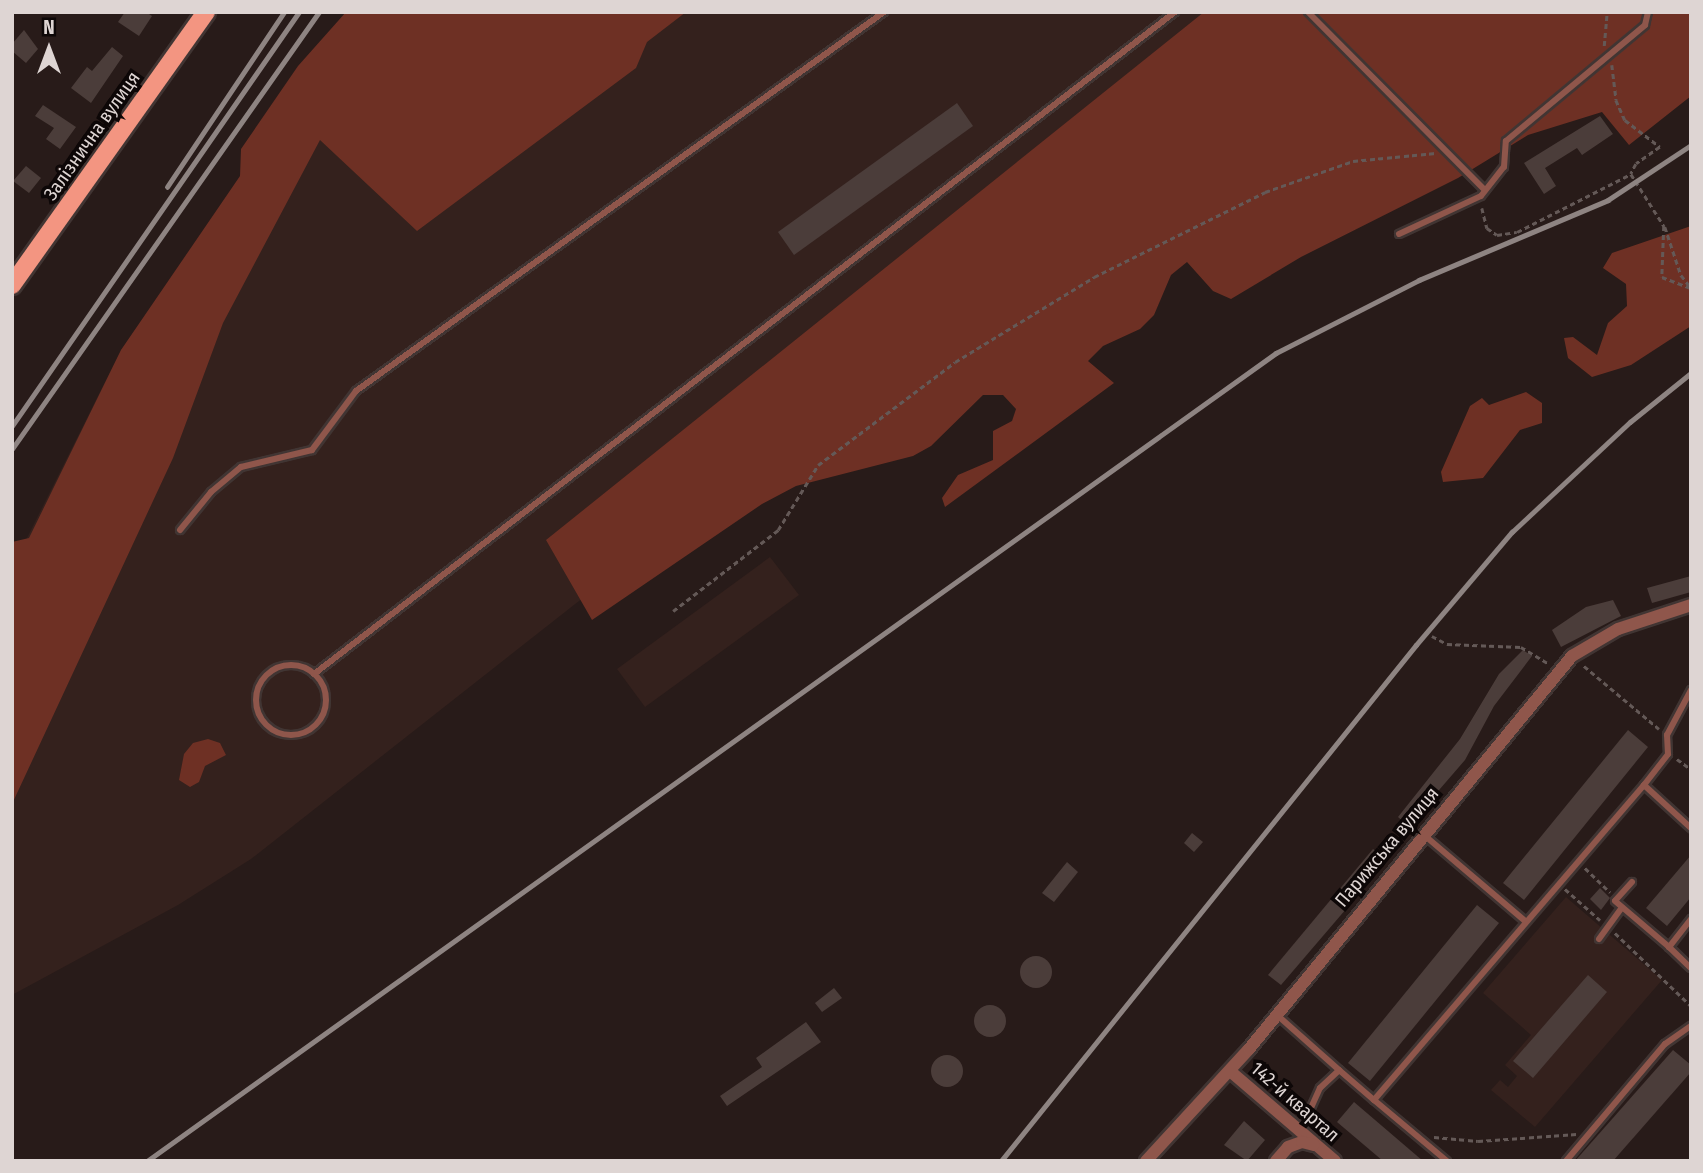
<!DOCTYPE html>
<html>
<head>
<meta charset="utf-8">
<style>
	body { margin:0 }
	#map { position:relative; width:1703px; height:1173px; overflow:hidden; background:#281b19; font-family:"Fira Sans Condensed",sans-serif }
	div>[style] { position:absolute }
	.built>* { inset:0; background:#34211d }
	.green>* { inset:0; background:#6e3024 }
	.building>* { inset:0; background:#4b3d3a }
	.round { border-radius:50% }
	.path>* { height:2.5px; margin-top:-1.25px; transform-origin:0; background:repeating-linear-gradient(90deg,#645957 0 5px,transparent 0 8.5px) }
	.roads { filter:drop-shadow(2px 0 #413533) drop-shadow(-2px 0 #413533) drop-shadow(0 2px #413533) drop-shadow(0 -2px #413533) }
	.service>* { height:6px; margin:-3px; padding:0 3px; transform-origin:3px; border-radius:3px; background:#8f564b }
	.service>.ring { margin:-3px; padding:0; box-sizing:content-box; background:none; border:6px solid #8f564b; border-radius:50% }
	.minor>* { height:12px; margin:-6px; padding:0 6px; transform-origin:6px; border-radius:6px; background:#8f564b }
	.primary>* { height:18px; margin:-9px; padding:0 9px; transform-origin:9px; border-radius:9px; background:#f39581 }
	.rail>* { height:4.5px; margin:-2.25px; padding:0 2.25px; transform-origin:2.25px; border-radius:2.25px; background:#8e8482 }
	span { translate:-50% -50%; white-space:nowrap; text-align:center; line-height:1.15; -webkit-text-stroke:7px #0d0707; paint-order:stroke }
	.street-label { font-size:19px; color:#ded5d3 }
	.frame { position:absolute; inset:0; border:14px solid #ded5d3; pointer-events:none }
	.north { position:absolute; left:14px; top:14px; width:70px; height:70px; -webkit-text-stroke:5px #0d0707; paint-order:stroke; rotate:0deg; font-size:19px; font-weight:700; line-height:28px; text-align:center; color:#ded5d3 }
	.north::after { content:''; display:block; margin:auto; width:24px; height:32px; background:#ded5d3; clip-path:polygon(50% 0,100% 100%,50% 72%,0 100%) }
</style>
</head>
<body>
<div id="map">
	<div class="built">
		<i style="clip-path:polygon(361px 12px,1349px 12px,579px 601px,251px 859px,178px 905px,12px 995px,12px 568px,121px 350px)"></i>
		<i style="clip-path:polygon(770px 557px,799px 595px,645px 707px,617px 669px)"></i>
		<i style="clip-path:polygon(1566px 897px,1662px 980px,1535px 1127px,1491px 1090px,1500px 1080px,1508px 1087px,1517px 1076px,1505px 1065px,1531px 1035px,1483px 993px)"></i>
	</div>
	<div class="green">
		<i style="clip-path:polygon(346px 12px,686px 12px,647px 42px,636px 68px,417px 231px,320px 140px,223px 323px,173px 458px,12px 804px,12px 542px,29px 538px,121px 350px,240px 176px,241px 149px,298px 66px)"></i>
		<i style="clip-path:polygon(1204px 12px,1691px 12px,1691px 96px,1629px 145px,1602px 112px,1528px 135px,1458px 178px,1301px 257px,1231px 299px,1213px 291px,1187px 262px,1171px 275px,1154px 315px,1140px 329px,1103px 346px,1088px 361px,1114px 383px,945px 507px,942px 498px,958px 475px,993px 460px,993px 431px,1012px 421px,1016px 409px,1003px 395px,983px 395px,931px 446px,913px 456px,796px 486px,762px 504px,592px 620px,546px 540px)"></i>
		<i style="clip-path:polygon(1691px 226px,1691px 326px,1631px 365px,1592px 377px,1568px 358px,1564px 338px,1573px 337px,1597px 355px,1608px 323px,1627px 306px,1626px 284px,1603px 268px,1612px 253px)"></i>
		<i style="clip-path:polygon(1526px 392px,1542px 403px,1542px 423px,1520px 430px,1483px 478px,1443px 482px,1441px 472px,1470px 406px,1482px 398px,1489px 405px)"></i>
		<i style="clip-path:polygon(208px 739px,220px 743px,226px 755px,205px 766px,199px 782px,190px 787px,179px 780px,184px 754px,193px 743px)"></i>
	</div>
	<div class="building">
		<i style="clip-path:polygon(125px 12px,146px 12px,152px 16px,139px 36px,118px 22px)"></i>
		<i style="clip-path:polygon(24px 30px,38px 49px,26px 63px,12px 51px,12px 44px)"></i>
		<i style="clip-path:polygon(112px 47px,123px 56px,91px 103px,71px 88px,87px 67px,92px 71px)"></i>
		<i style="clip-path:polygon(957px 103px,973px 126px,794px 255px,778px 232px)"></i>
		<i style="clip-path:polygon(43px 105px,76px 127px,60px 149px,46px 139px,54px 128px,35px 116px)"></i>
		<i style="clip-path:polygon(1600px 116px,1613px 134px,1582px 155px,1577px 148px,1545px 168px,1556px 186px,1544px 194px,1524px 163px)"></i>
		<i style="clip-path:polygon(26px 166px,41px 178px,29px 193px,13px 181px)"></i>
		<i style="clip-path:polygon(1691px 576px,1691px 592px,1652px 603px,1647px 588px)"></i>
		<i style="clip-path:polygon(1613px 600px,1621px 616px,1561px 647px,1552px 630px,1586px 607px)"></i>
		<i style="clip-path:polygon(1523px 650px,1532px 656px,1494px 706px,1465px 760px,1408px 826px,1398px 817px,1460px 739px,1499px 674px)"></i>
		<i style="clip-path:polygon(1628px 730px,1648px 747px,1524px 900px,1503px 883px)"></i>
		<i style="clip-path:polygon(1192px 833px,1203px 842px,1194px 852px,1184px 843px)"></i>
		<i style="clip-path:polygon(1373px 849px,1388px 860px,1281px 985px,1268px 975px)"></i>
		<i style="clip-path:polygon(1691px 855px,1691px 897px,1667px 926px,1646px 908px)"></i>
		<i style="clip-path:polygon(1067px 862px,1078px 872px,1054px 902px,1042px 893px)"></i>
		<i style="clip-path:polygon(1600px 888px,1610px 898px,1601px 910px,1590px 899px)"></i>
		<i style="clip-path:polygon(1477px 905px,1499px 923px,1370px 1081px,1348px 1063px)"></i>
		<i class="round" style="left:1020px;top:956px;width:32px;height:32px"></i>
		<i style="clip-path:polygon(1588px 975px,1607px 992px,1533px 1078px,1513px 1061px)"></i>
		<i style="clip-path:polygon(834px 988px,842px 998px,822px 1012px,815px 1003px)"></i>
		<i class="round" style="left:974px;top:1005px;width:32px;height:32px"></i>
		<i style="clip-path:polygon(806px 1022px,821px 1042px,727px 1106px,720px 1096px,762px 1067px,756px 1058px)"></i>
		<i style="clip-path:polygon(1673px 1050px,1691px 1065px,1691px 1072px,1613px 1161px,1575px 1161px)"></i>
		<i class="round" style="left:931px;top:1055px;width:32px;height:32px"></i>
		<i style="clip-path:polygon(1354px 1102px,1423px 1161px,1383px 1161px,1337px 1122px)"></i>
		<i style="clip-path:polygon(1244px 1121px,1265px 1140px,1247px 1161px,1224px 1145px)"></i>
	</div>
	<div class="path">
		<i style="left:1604px;top:46px;width:34px;rotate:-85deg"></i>
		<i style="left:1612px;top:65px;width:35px;rotate:83deg"></i>
		<i style="left:1616px;top:100px;width:22px;rotate:66deg"></i>
		<i style="left:1625px;top:120px;width:44px;rotate:37.6deg"></i>
		<i style="left:1660px;top:147px;width:29px;rotate:145deg"></i>
		<i style="left:1636px;top:164px;width:11px;rotate:117deg"></i>
		<i style="left:1631px;top:174px;width:62px;rotate:57.6deg"></i>
		<i style="left:1664px;top:226px;width:51px;rotate:92.2deg"></i>
		<i style="left:1662px;top:277px;width:31px;rotate:21deg"></i>
		<i style="left:1482px;top:208px;width:21px;rotate:76deg"></i>
		<i style="left:1487px;top:228px;width:12px;rotate:35deg"></i>
		<i style="left:1497px;top:235px;width:20px;rotate:-9deg"></i>
		<i style="left:1517px;top:232px;width:128px;rotate:-27deg"></i>
		<i style="left:1665px;top:227px;width:51px;rotate:71.6deg"></i>
		<i style="left:1681px;top:275px;width:16px;rotate:52deg"></i>
		<i style="left:673px;top:611px;width:133px;rotate:-37.6deg"></i>
		<i style="left:778px;top:530px;width:76px;rotate:-58.4deg"></i>
		<i style="left:818px;top:465px;width:171px;rotate:-36.9deg"></i>
		<i style="left:955px;top:362px;width:163px;rotate:-31.4deg"></i>
		<i style="left:1094px;top:277px;width:191px;rotate:-26.4deg"></i>
		<i style="left:1265px;top:192px;width:93px;rotate:-19.4deg"></i>
		<i style="left:1353px;top:161px;width:83px;rotate:-5.5deg"></i>
		<i style="left:1432px;top:636px;width:17px;rotate:28deg"></i>
		<i style="left:1447px;top:644px;width:74px;rotate:2.3deg"></i>
		<i style="left:1521px;top:647px;width:31px;rotate:31deg"></i>
		<i style="left:1584px;top:666px;width:98px;rotate:40deg"></i>
		<i style="left:1677px;top:759px;width:17px;rotate:36deg"></i>
		<i style="left:1585px;top:868px;width:35px;rotate:44deg"></i>
		<i style="left:1565px;top:889px;width:47px;rotate:41.5deg"></i>
		<i style="left:1615px;top:933px;width:105px;rotate:43.8deg"></i>
		<i style="left:1434px;top:1137px;width:44px;rotate:5.2deg"></i>
		<i style="left:1478px;top:1141px;width:99px;rotate:-4deg"></i>
	</div>
	<div class="roads">
		<div class="service">
			<i style="left:1308px;top:12px;width:251px;rotate:45.2deg"></i>
			<i style="left:1399px;top:234px;width:90px;rotate:-24.9deg"></i>
			<i style="left:1481px;top:196px;width:37px;rotate:-52deg"></i>
			<i style="left:1504px;top:167px;width:26px;rotate:-86deg"></i>
			<i style="left:1506px;top:141px;width:181px;rotate:-39.8deg"></i>
			<i style="left:1645px;top:25px;width:13px;rotate:-77deg"></i>
			<i style="left:180px;top:530px;width:49px;rotate:-50.8deg"></i>
			<i style="left:211px;top:492px;width:39px;rotate:-40deg"></i>
			<i style="left:241px;top:467px;width:73px;rotate:-13.5deg"></i>
			<i style="left:312px;top:450px;width:74px;rotate:-53.3deg"></i>
			<i style="left:356px;top:391px;width:650px;rotate:-35.67deg"></i>
			<i class="ring" style="left:256px;top:665px;width:64px;height:64px"></i>
			<i style="left:314px;top:674px;width:1086px;rotate:-37.56deg"></i>
			<i style="left:1644px;top:785px;width:39px;rotate:-52deg"></i>
			<i style="left:1668px;top:754px;width:19px;rotate:-93deg"></i>
			<i style="left:1667px;top:735px;width:51px;rotate:-61.9deg"></i>
			<i style="left:1424px;top:835px;width:131px;rotate:40.4deg"></i>
			<i style="left:1632px;top:882px;width:25px;rotate:132deg"></i>
			<i style="left:1615px;top:901px;width:71px;rotate:40.4deg"></i>
			<i style="left:1691px;top:919px;width:36px;rotate:128deg"></i>
			<i style="left:1669px;top:947px;width:30px;rotate:44deg"></i>
			<i style="left:1599px;top:939px;width:39px;rotate:-54deg"></i>
			<i style="left:1277px;top:1015px;width:83px;rotate:41.6deg"></i>
			<i style="left:1374px;top:1100px;width:95px;rotate:39.9deg"></i>
			<i style="left:1301px;top:1130px;width:46px;rotate:-65.7deg"></i>
			<i style="left:1320px;top:1088px;width:26px;rotate:-43deg"></i>
			<i style="left:1339px;top:1070px;width:46px;rotate:40.6deg"></i>
			<i style="left:1374px;top:1100px;width:415px;rotate:-49.4deg"></i>
			<i style="left:1644px;top:785px;width:64px;rotate:42.5deg"></i>
			<i style="left:1566px;top:1161px;width:153px;rotate:-49.8deg"></i>
			<i style="left:1665px;top:1044px;width:32px;rotate:-35deg"></i>
		</div>
		<div class="minor">
			<i style="left:1230px;top:1071px;width:138px;rotate:40.6deg"></i>
			<i style="left:1146px;top:1161px;width:152px;rotate:-47.4deg"></i>
			<i style="left:1249px;top:1049px;width:509px;rotate:-50.58deg"></i>
			<i style="left:1572px;top:656px;width:53px;rotate:-30.4deg"></i>
			<i style="left:1618px;top:629px;width:77px;rotate:-18.2deg"></i>
			<i style="left:1276px;top:1161px;width:18px;rotate:-49deg"></i>
			<i style="left:1288px;top:1147px;width:15px;rotate:-20deg"></i>
			<i style="left:1302px;top:1142px;width:12px;rotate:14deg"></i>
		</div>
		<div class="primary">
			<i style="left:12px;top:285px;width:335px;rotate:-54.6deg"></i>
		</div>
	</div>
	<div class="rail">
		<i style="left:167px;top:187px;width:211px;rotate:-56.2deg"></i>
		<i style="left:12px;top:426px;width:504px;rotate:-55.27deg"></i>
		<i style="left:12px;top:449px;width:534px;rotate:-54.91deg"></i>
		<i style="left:147px;top:1161px;width:1388px;rotate:-35.59deg"></i>
		<i style="left:1276px;top:353px;width:161px;rotate:-27deg"></i>
		<i style="left:1419px;top:280px;width:205px;rotate:-22.9deg"></i>
		<i style="left:1608px;top:200px;width:100px;rotate:-33.5deg"></i>
		<i style="left:1001px;top:1161px;width:662px;rotate:-51.19deg"></i>
		<i style="left:1416px;top:645px;width:148px;rotate:-49.7deg"></i>
		<i style="left:1512px;top:532px;width:161px;rotate:-43deg"></i>
		<i style="left:1630px;top:422px;width:78px;rotate:-38.8deg"></i>
	</div>
	<div class="street-label">
		<span style="left:92px;top:136px;rotate:-55deg">Залізнична вулиця</span>
		<span style="left:1387px;top:847px;rotate:-50deg">Парижська вулиця</span>
		<span style="left:1295px;top:1102px;rotate:41deg">142-й квартал</span>
	</div>
	<div class="frame"></div>
	<div class="north">N</div>
</div>
</body>
</html>
